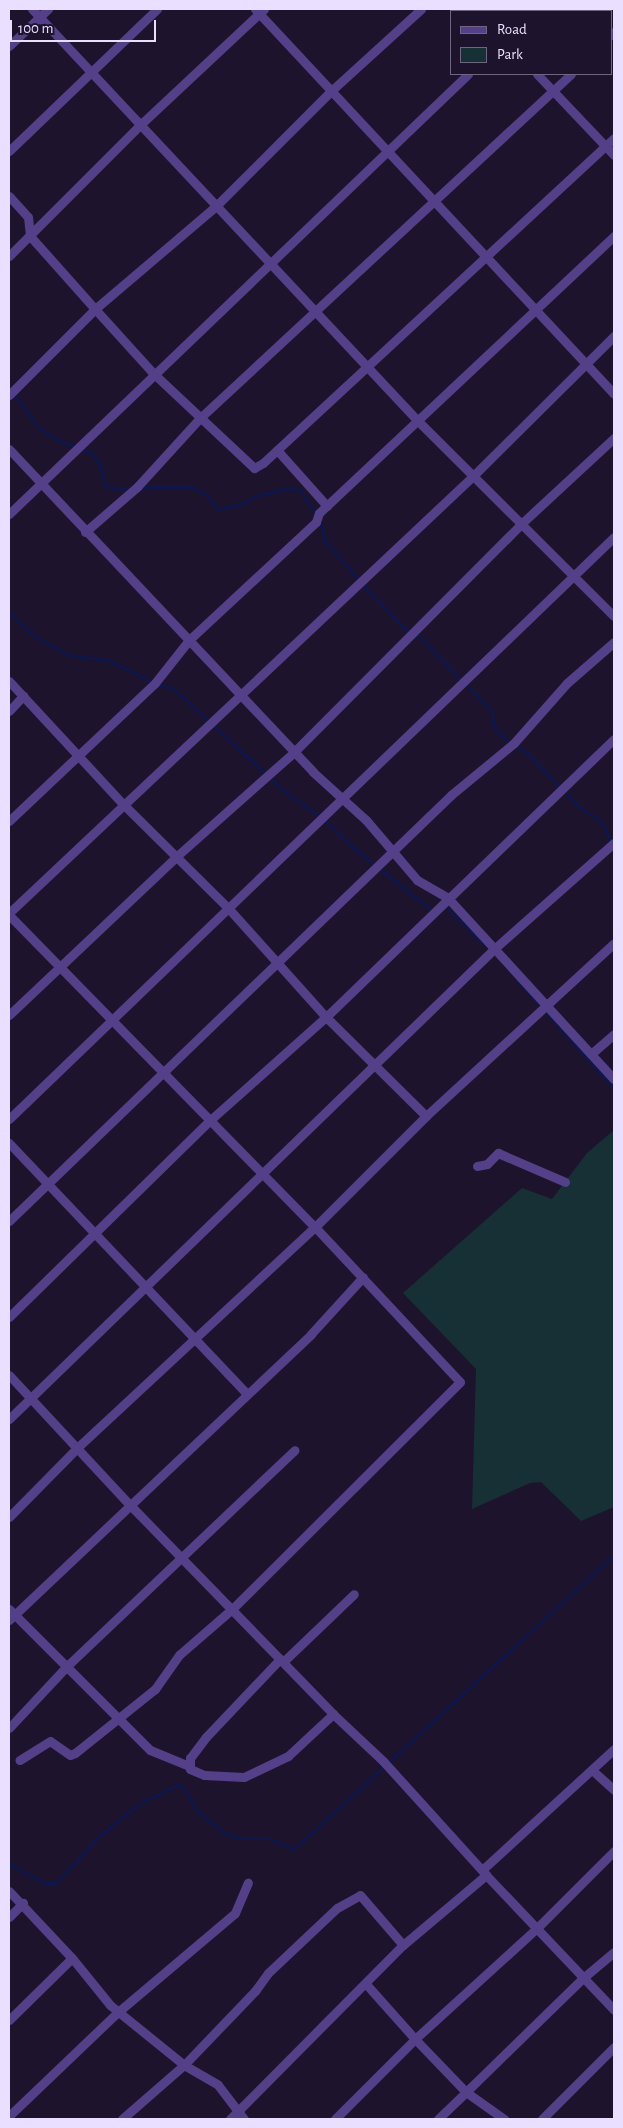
<!DOCTYPE html>
<html>
<head>
<meta charset="utf-8">
<style>
	body { margin:0 }
	#map { position:relative; width:623px; height:2128px; overflow:hidden; background:#1d132c; font-family:"Alegreya Sans",sans-serif }
	div>[style] { position:absolute }
	.green>* { inset:0; background:#163036 }
	.stream>* { height:3px; margin:-1.5px; padding:0 1.5px; transform-origin:1.5px; border-radius:1.5px; background:#0e164a }
	.minor>* { height:9px; margin:-4.5px; padding:0 4.5px; transform-origin:4.5px; border-radius:4.5px; background:#534089 }
	span { translate:-50% -50%; white-space:nowrap; text-align:center; line-height:1.15; -webkit-text-stroke:5px #1d132c; paint-order:stroke }
	.frame { position:absolute; inset:0; border:10px solid #eadffe; pointer-events:none }
	.legend { position:absolute; left:450px; top:10px; width:162px; height:65px; box-sizing:border-box; background:#1d132c; border:1px solid #6f6580; margin:0; padding:6px 9px; list-style:none; font-size:15px; color:#eadffe }
	.legend li { display:flex; align-items:center; gap:10px; height:25px }
	.legend b { width:25px; border:1px solid #6f6580 }
	.scale { position:absolute; left:10px; top:20px; width:146px; height:22px; box-sizing:border-box; border:2px solid #eadffe; border-top:0; padding-left:6px; font-size:15px; line-height:18px; white-space:nowrap; color:#eadffe; -webkit-text-stroke:4px #1d132c; paint-order:stroke }
</style>
</head>
<body>
<div id="map">
	<div class="green">
		<i style="clip-path:polygon(614px 1130px,614px 1507px,581px 1521px,541px 1482px,530px 1483px,472px 1509px,476px 1369px,403px 1293px,522px 1188px,552px 1199px,587px 1153px)"></i>
	</div>
	<div class="stream">
		<i style="left:12px;top:395px;width:10px;rotate:37deg"></i>
		<i style="left:20px;top:401px;width:30px;rotate:56deg"></i>
		<i style="left:37px;top:426px;width:23px;rotate:34deg"></i>
		<i style="left:56px;top:439px;width:38px;rotate:22deg"></i>
		<i style="left:91px;top:453px;width:12px;rotate:48deg"></i>
		<i style="left:99px;top:462px;width:24px;rotate:75deg"></i>
		<i style="left:105px;top:485px;width:13px;rotate:18deg"></i>
		<i style="left:117px;top:489px;width:15px;rotate:-4deg"></i>
		<i style="left:141px;top:487px;width:51px"></i>
		<i style="left:192px;top:487px;width:17px;rotate:28deg"></i>
		<i style="left:207px;top:495px;width:18px;rotate:52deg"></i>
		<i style="left:218px;top:509px;width:25px;rotate:-12deg"></i>
		<i style="left:242px;top:504px;width:16px;rotate:-30deg"></i>
		<i style="left:256px;top:496px;width:32px;rotate:-14deg"></i>
		<i style="left:287px;top:488px;width:13px;rotate:9deg"></i>
		<i style="left:300px;top:490px;width:40px;rotate:58deg"></i>
		<i style="left:321px;top:524px;width:17px;rotate:77deg"></i>
		<i style="left:325px;top:541px;width:70px;rotate:49deg"></i>
		<i style="left:371px;top:594px;width:49px;rotate:45.8deg"></i>
		<i style="left:405px;top:629px;width:12px;rotate:20deg"></i>
		<i style="left:416px;top:633px;width:95px;rotate:45.9deg"></i>
		<i style="left:482px;top:701px;width:14px;rotate:45deg"></i>
		<i style="left:492px;top:711px;width:14px;rotate:86deg"></i>
		<i style="left:493px;top:725px;width:17px;rotate:50deg"></i>
		<i style="left:504px;top:738px;width:26px;rotate:32deg"></i>
		<i style="left:526px;top:752px;width:81px;rotate:45.5deg"></i>
		<i style="left:583px;top:810px;width:21px;rotate:31deg"></i>
		<i style="left:601px;top:821px;width:25px;rotate:63deg"></i>
		<i style="left:9px;top:613px;width:36px;rotate:42deg"></i>
		<i style="left:36px;top:637px;width:37px;rotate:29deg"></i>
		<i style="left:68px;top:655px;width:40px;rotate:7.1deg"></i>
		<i style="left:108px;top:660px;width:52px;rotate:26.1deg"></i>
		<i style="left:155px;top:683px;width:19px;rotate:16deg"></i>
		<i style="left:173px;top:688px;width:153px;rotate:42.9deg"></i>
		<i style="left:285px;top:792px;width:44px;rotate:34.8deg"></i>
		<i style="left:321px;top:817px;width:48px;rotate:43.3deg"></i>
		<i style="left:356px;top:850px;width:100px;rotate:38.5deg"></i>
		<i style="left:443px;top:908px;width:3px;rotate:-18deg"></i>
		<i style="left:446px;top:907px;width:53px;rotate:44.2deg"></i>
		<i style="left:517px;top:980px;width:145px;rotate:48.1deg"></i>
		<i style="left:9px;top:1864px;width:40px;rotate:28deg"></i>
		<i style="left:44px;top:1883px;width:12px"></i>
		<i style="left:56px;top:1883px;width:65px;rotate:-47.5deg"></i>
		<i style="left:100px;top:1835px;width:51px;rotate:-38.7deg"></i>
		<i style="left:140px;top:1803px;width:41px;rotate:-25.9deg"></i>
		<i style="left:177px;top:1785px;width:5px;rotate:11deg"></i>
		<i style="left:182px;top:1786px;width:31px;rotate:58deg"></i>
		<i style="left:198px;top:1812px;width:36px;rotate:38deg"></i>
		<i style="left:226px;top:1834px;width:16px;rotate:15deg"></i>
		<i style="left:241px;top:1838px;width:28px"></i>
		<i style="left:269px;top:1838px;width:27px;rotate:24deg"></i>
		<i style="left:294px;top:1849px;width:435px;rotate:-42.6deg"></i>
	</div>
	<div class="minor">
		<i style="left:32px;top:9px;width:565px;rotate:46.87deg"></i>
		<i style="left:418px;top:421px;width:276px;rotate:44.9deg"></i>
		<i style="left:255px;top:9px;width:526px;rotate:47deg"></i>
		<i style="left:474px;top:9px;width:3px;rotate:45deg"></i>
		<i style="left:535px;top:11px;width:4px;rotate:-34deg"></i>
		<i style="left:612px;top:35px;width:4px;rotate:-56deg"></i>
		<i style="left:9px;top:46px;width:54px;rotate:-43.5deg"></i>
		<i style="left:537px;top:74px;width:112px;rotate:46.5deg"></i>
		<i style="left:9px;top:151px;width:205px;rotate:-43.8deg"></i>
		<i style="left:9px;top:196px;width:28px;rotate:48deg"></i>
		<i style="left:28px;top:217px;width:19px;rotate:84deg"></i>
		<i style="left:30px;top:236px;width:98px;rotate:48.3deg"></i>
		<i style="left:95px;top:309px;width:86px;rotate:47.8deg"></i>
		<i style="left:153px;top:373px;width:139px;rotate:43.2deg"></i>
		<i style="left:254px;top:468px;width:10px;rotate:-29deg"></i>
		<i style="left:263px;top:463px;width:478px;rotate:-42.8deg"></i>
		<i style="left:9px;top:256px;width:185px;rotate:-45deg"></i>
		<i style="left:140px;top:125px;width:170px;rotate:-43.1deg"></i>
		<i style="left:9px;top:395px;width:122px;rotate:-45deg"></i>
		<i style="left:95px;top:309px;width:157px;rotate:-40.4deg"></i>
		<i style="left:215px;top:207px;width:164px;rotate:-45deg"></i>
		<i style="left:331px;top:91px;width:122px;rotate:-42.3deg"></i>
		<i style="left:9px;top:449px;width:444px;rotate:46.7deg"></i>
		<i style="left:313px;top:772px;width:72px;rotate:42.2deg"></i>
		<i style="left:366px;top:820px;width:79px;rotate:49.6deg"></i>
		<i style="left:417px;top:880px;width:34px;rotate:30deg"></i>
		<i style="left:447px;top:897px;width:247px;rotate:47.5deg"></i>
		<i style="left:277px;top:450px;width:75px;rotate:48.2deg"></i>
		<i style="left:9px;top:514px;width:636px;rotate:-43.79deg"></i>
		<i style="left:85px;top:532px;width:69px;rotate:-40.9deg"></i>
		<i style="left:137px;top:487px;width:93px;rotate:-47.6deg"></i>
		<i style="left:200px;top:418px;width:506px;rotate:-42.84deg"></i>
		<i style="left:9px;top:681px;width:169px;rotate:47.2deg"></i>
		<i style="left:124px;top:805px;width:148px;rotate:44.7deg"></i>
		<i style="left:229px;top:909px;width:145px;rotate:48.1deg"></i>
		<i style="left:326px;top:1017px;width:141px;rotate:44.7deg"></i>
		<i style="left:9px;top:711px;width:21px;rotate:-47deg"></i>
		<i style="left:9px;top:821px;width:201px;rotate:-43.4deg"></i>
		<i style="left:155px;top:683px;width:55px;rotate:-51.7deg"></i>
		<i style="left:189px;top:640px;width:173px;rotate:-42.9deg"></i>
		<i style="left:316px;top:522px;width:9px;rotate:-72deg"></i>
		<i style="left:319px;top:513px;width:405px;rotate:-43.2deg"></i>
		<i style="left:9px;top:913px;width:637px;rotate:-43.28deg"></i>
		<i style="left:473px;top:476px;width:199px;rotate:-44.8deg"></i>
		<i style="left:9px;top:915px;width:437px;rotate:45.6deg"></i>
		<i style="left:315px;top:1227px;width:212px;rotate:46.9deg"></i>
		<i style="left:460px;top:1382px;width:322px;rotate:135.1deg"></i>
		<i style="left:232px;top:1609px;width:70px;rotate:139deg"></i>
		<i style="left:179px;top:1655px;width:42px;rotate:125.2deg"></i>
		<i style="left:155px;top:1689px;width:102px;rotate:141.3deg"></i>
		<i style="left:75px;top:1753px;width:5px;rotate:158deg"></i>
		<i style="left:70px;top:1755px;width:24px;rotate:-145deg"></i>
		<i style="left:50px;top:1741px;width:36px;rotate:148deg"></i>
		<i style="left:9px;top:1015px;width:231px;rotate:-43.4deg"></i>
		<i style="left:177px;top:856px;width:157px;rotate:-41.6deg"></i>
		<i style="left:294px;top:752px;width:322px;rotate:-45.1deg"></i>
		<i style="left:521px;top:524px;width:127px;rotate:-42.8deg"></i>
		<i style="left:591px;top:1054px;width:30px;rotate:-41deg"></i>
		<i style="left:9px;top:1119px;width:839px;rotate:-43.89deg"></i>
		<i style="left:9px;top:1143px;width:344px;rotate:46.5deg"></i>
		<i style="left:477px;top:1166px;width:10px;rotate:-11deg"></i>
		<i style="left:487px;top:1164px;width:16px;rotate:-45deg"></i>
		<i style="left:498px;top:1153px;width:73px;rotate:23.4deg"></i>
		<i style="left:9px;top:1221px;width:614px;rotate:-43.94deg"></i>
		<i style="left:451px;top:795px;width:82px;rotate:-39.5deg"></i>
		<i style="left:514px;top:743px;width:80px;rotate:-48.5deg"></i>
		<i style="left:567px;top:683px;width:62px;rotate:-41.1deg"></i>
		<i style="left:9px;top:1317px;width:279px;rotate:-44.4deg"></i>
		<i style="left:208px;top:1122px;width:158px;rotate:-41.7deg"></i>
		<i style="left:326px;top:1017px;width:400px;rotate:-44deg"></i>
		<i style="left:9px;top:1375px;width:178px;rotate:47.1deg"></i>
		<i style="left:130px;top:1505px;width:291px;rotate:45.8deg"></i>
		<i style="left:333px;top:1714px;width:69px;rotate:43.2deg"></i>
		<i style="left:383px;top:1761px;width:147px;rotate:47.8deg"></i>
		<i style="left:9px;top:1419px;width:675px;rotate:-44.1deg"></i>
		<i style="left:494px;top:949px;width:160px;rotate:-41.5deg"></i>
		<i style="left:9px;top:1517px;width:98px;rotate:-45.4deg"></i>
		<i style="left:78px;top:1447px;width:323px;rotate:-42.9deg"></i>
		<i style="left:315px;top:1227px;width:157px;rotate:-45deg"></i>
		<i style="left:426px;top:1116px;width:255px;rotate:-42.6deg"></i>
		<i style="left:9px;top:1609px;width:199px;rotate:45deg"></i>
		<i style="left:150px;top:1750px;width:42px;rotate:22.3deg"></i>
		<i style="left:9px;top:1620px;width:416px;rotate:-43.4deg"></i>
		<i style="left:311px;top:1334px;width:77px;rotate:-47.6deg"></i>
		<i style="left:280px;top:1659px;width:108px;rotate:133.5deg"></i>
		<i style="left:206px;top:1737px;width:26px;rotate:127deg"></i>
		<i style="left:190px;top:1758px;width:11px;rotate:90deg"></i>
		<i style="left:190px;top:1769px;width:15px;rotate:23deg"></i>
		<i style="left:204px;top:1775px;width:40px;rotate:2.9deg"></i>
		<i style="left:244px;top:1777px;width:49px;rotate:-25.5deg"></i>
		<i style="left:288px;top:1756px;width:62px;rotate:-43deg"></i>
		<i style="left:283px;top:1662px;width:98px;rotate:-43.8deg"></i>
		<i style="left:9px;top:1728px;width:83px;rotate:-46.9deg"></i>
		<i style="left:66px;top:1667px;width:315px;rotate:-43.5deg"></i>
		<i style="left:592px;top:1770px;width:30px;rotate:42deg"></i>
		<i style="left:486px;top:1875px;width:186px;rotate:46.5deg"></i>
		<i style="left:9px;top:1891px;width:92px;rotate:46.8deg"></i>
		<i style="left:72px;top:1958px;width:60px;rotate:51deg"></i>
		<i style="left:110px;top:2005px;width:95px;rotate:39deg"></i>
		<i style="left:184px;top:2065px;width:39px;rotate:30deg"></i>
		<i style="left:218px;top:2085px;width:43px;rotate:52.6deg"></i>
		<i style="left:9px;top:1917px;width:20px;rotate:-45deg"></i>
		<i style="left:366px;top:1984px;width:74px;rotate:48.3deg"></i>
		<i style="left:415px;top:2039px;width:166px;rotate:-42.3deg"></i>
		<i style="left:538px;top:1927px;width:107px;rotate:-45deg"></i>
		<i style="left:9px;top:2020px;width:88px;rotate:-44.5deg"></i>
		<i style="left:9px;top:2116px;width:151px;rotate:-43.7deg"></i>
		<i style="left:118px;top:2012px;width:153px;rotate:-40.2deg"></i>
		<i style="left:235px;top:1913px;width:33px;rotate:-67deg"></i>
		<i style="left:122px;top:2119px;width:82px;rotate:-41.1deg"></i>
		<i style="left:184px;top:2065px;width:103px;rotate:-46.2deg"></i>
		<i style="left:255px;top:1991px;width:22px;rotate:-54deg"></i>
		<i style="left:268px;top:1973px;width:95px;rotate:-43.3deg"></i>
		<i style="left:337px;top:1908px;width:26px;rotate:-29deg"></i>
		<i style="left:360px;top:1895px;width:66px;rotate:49.3deg"></i>
		<i style="left:403px;top:1945px;width:109px;rotate:-40.1deg"></i>
		<i style="left:486px;top:1875px;width:6px;rotate:-129deg"></i>
		<i style="left:482px;top:1870px;width:179px;rotate:-42.5deg"></i>
		<i style="left:230px;top:2119px;width:245px;rotate:-45.2deg"></i>
		<i style="left:335px;top:2119px;width:113px;rotate:-45deg"></i>
		<i style="left:415px;top:2039px;width:74px;rotate:46.1deg"></i>
		<i style="left:466px;top:2092px;width:163px;rotate:-44.3deg"></i>
		<i style="left:583px;top:1978px;width:40px;rotate:-40deg"></i>
		<i style="left:438px;top:2119px;width:39px;rotate:-44deg"></i>
		<i style="left:466px;top:2092px;width:47px;rotate:35.4deg"></i>
		<i style="left:542px;top:2119px;width:102px;rotate:-45deg"></i>
	</div>
	<div class="frame"></div>
	<ul class="legend">
	<li><b style="height:6px;background:#534089"></b>Road</li>
	<li><b style="height:14px;background:#163036"></b>Park</li>
	</ul>
	<div class="scale">100 m</div>
</div>
</body>
</html>
